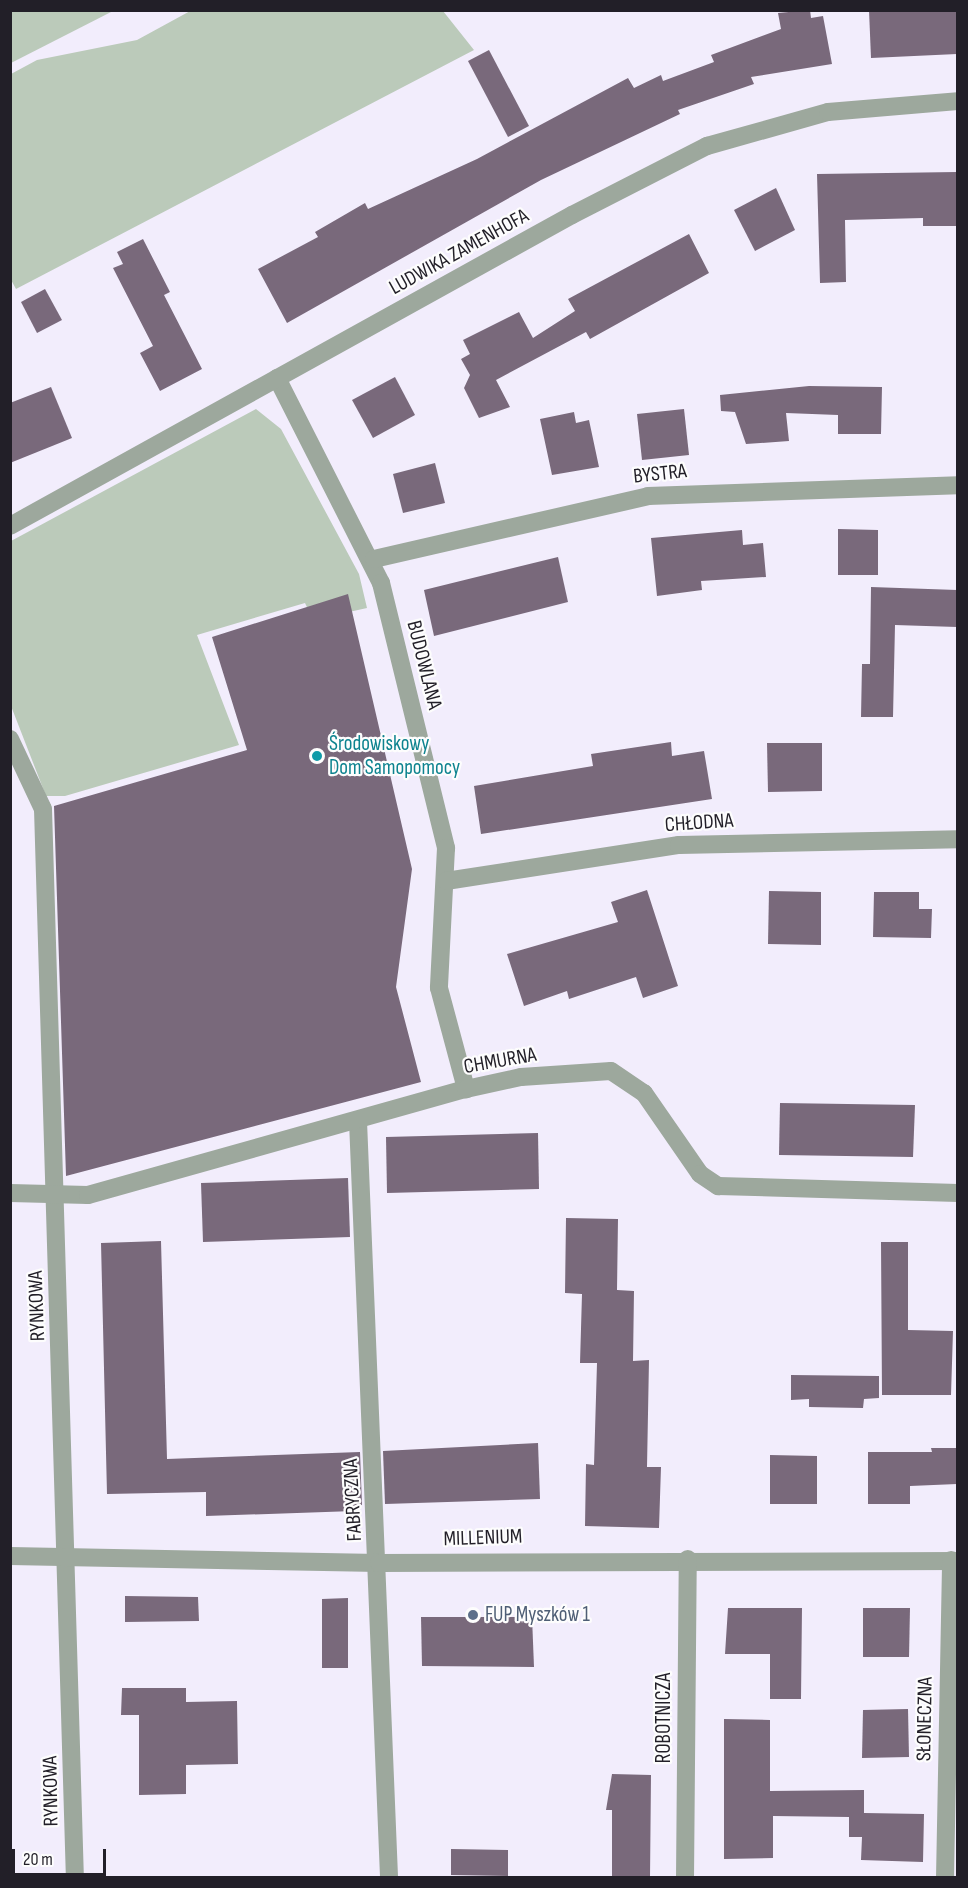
<!DOCTYPE html>
<html>
<head>
<meta charset="utf-8">
<style>
	body { margin:0 }
	#map { position:relative; width:968px; height:1888px; overflow:hidden; background:#f2edfc; font-family:"Sofia Sans Condensed",sans-serif }
	div>[style] { position:absolute }
	.green>* { inset:0; background:#bbcaba }
	.building>* { inset:0; background:#79697b }
	.street>* { height:18px; margin:-9px; padding:0 9px; transform-origin:9px; border-radius:9px; background:#9da89d }
	.dots>* { width:16px; height:16px; translate:-50% -50%; box-sizing:border-box; border:3px solid #fdfdfd; border-radius:50% }
	span { translate:-50% -50%; white-space:nowrap; text-align:center; line-height:1.15; -webkit-text-stroke:4.5px #fdfdfd; paint-order:stroke }
	.street-label { font-size:21px; color:#221f28 }
	.culture-label { font-size:21px; color:#0d838f }
	.left { translate:0 -50%; text-align:left }
	.service-label { font-size:21px; color:#4e5e75 }
	.frame { position:absolute; inset:0; border:12px solid #221f28; pointer-events:none }
	.scale { position:absolute; left:12px; top:1849px; width:94px; height:27px; box-sizing:border-box; border:3px solid #221f28; border-top:0; padding-left:8px; font-size:18px; line-height:21px; white-space:nowrap; color:#221f28; -webkit-text-stroke:4px #fdfdfd; paint-order:stroke }
</style>
</head>
<body>
<div id="map">
	<div class="green">
		<i style="clip-path:polygon(11px 10px,113px 10px,113px 11px,11px 63px)"></i>
		<i style="clip-path:polygon(192px 10px,443px 11px,474px 50px,16px 289px,10px 278px,11px 74px,37px 60px,137px 40px)"></i>
		<i style="clip-path:polygon(256px 409px,281px 429px,359px 574px,367px 608px,313px 620px,305px 603px,197px 635px,239px 745px,65px 796px,46px 796px,11px 706px,11px 541px)"></i>
	</div>
	<div class="building">
		<i style="clip-path:polygon(810px 10px,811px 18px,823px 16px,832px 64px,751px 77px,754px 84px,678px 110px,680px 114px,541px 180px,287px 323px,258px 269px,318px 237px,315px 232px,365px 203px,368px 209px,477px 159px,628px 78px,634px 88px,661px 75px,663px 81px,714px 62px,711px 55px,781px 29px,778px 13px)"></i>
		<i style="clip-path:polygon(869px 10px,957px 10px,957px 54px,871px 58px)"></i>
		<i style="clip-path:polygon(489px 50px,529px 126px,508px 137px,468px 61px)"></i>
		<i style="clip-path:polygon(957px 172px,957px 226px,923px 226px,923px 218px,845px 220px,846px 282px,820px 283px,817px 174px)"></i>
		<i style="clip-path:polygon(776px 188px,795px 230px,755px 251px,734px 210px)"></i>
		<i style="clip-path:polygon(689px 234px,709px 273px,590px 339px,586px 332px,496px 380px,510px 407px,479px 418px,464px 388px,470px 375px,461px 359px,470px 354px,463px 340px,519px 312px,533px 338px,575px 311px,568px 299px)"></i>
		<i style="clip-path:polygon(143px 239px,170px 292px,164px 295px,202px 369px,160px 391px,140px 353px,153px 346px,113px 268px,123px 264px,117px 252px)"></i>
		<i style="clip-path:polygon(45px 289px,62px 320px,37px 333px,21px 302px)"></i>
		<i style="clip-path:polygon(395px 377px,415px 415px,373px 438px,352px 400px)"></i>
		<i style="clip-path:polygon(809px 386px,882px 387px,881px 434px,838px 434px,838px 415px,786px 413px,789px 441px,746px 444px,735px 412px,721px 411px,720px 395px)"></i>
		<i style="clip-path:polygon(51px 387px,72px 438px,10px 463px,10px 403px)"></i>
		<i style="clip-path:polygon(684px 409px,689px 455px,642px 460px,637px 414px)"></i>
		<i style="clip-path:polygon(574px 412px,576px 423px,589px 420px,599px 467px,552px 475px,540px 419px)"></i>
		<i style="clip-path:polygon(435px 463px,445px 503px,403px 513px,393px 474px)"></i>
		<i style="clip-path:polygon(838px 529px,878px 530px,878px 575px,838px 575px)"></i>
		<i style="clip-path:polygon(742px 530px,743px 545px,763px 543px,766px 577px,701px 581px,702px 590px,657px 596px,651px 538px)"></i>
		<i style="clip-path:polygon(558px 557px,568px 602px,434px 636px,424px 590px)"></i>
		<i style="clip-path:polygon(871px 587px,957px 590px,957px 627px,895px 625px,893px 717px,861px 717px,862px 664px,870px 664px)"></i>
		<i style="clip-path:polygon(348px 594px,412px 869px,396px 987px,421px 1082px,66px 1176px,54px 806px,247px 750px,212px 637px)"></i>
		<i style="clip-path:polygon(671px 742px,672px 756px,704px 751px,712px 799px,481px 834px,474px 786px,593px 766px,591px 754px)"></i>
		<i style="clip-path:polygon(767px 743px,822px 743px,822px 791px,768px 792px)"></i>
		<i style="clip-path:polygon(647px 890px,678px 986px,643px 998px,636px 977px,569px 999px,567px 991px,524px 1006px,507px 954px,618px 922px,611px 902px)"></i>
		<i style="clip-path:polygon(769px 891px,821px 892px,821px 945px,768px 944px)"></i>
		<i style="clip-path:polygon(874px 892px,919px 892px,919px 909px,932px 909px,931px 938px,873px 937px)"></i>
		<i style="clip-path:polygon(780px 1103px,915px 1105px,913px 1157px,779px 1155px)"></i>
		<i style="clip-path:polygon(538px 1133px,539px 1189px,387px 1193px,386px 1137px)"></i>
		<i style="clip-path:polygon(348px 1178px,350px 1237px,203px 1242px,201px 1183px)"></i>
		<i style="clip-path:polygon(566px 1218px,618px 1219px,617px 1290px,634px 1291px,633px 1361px,649px 1360px,647px 1467px,661px 1467px,659px 1528px,585px 1526px,586px 1464px,594px 1465px,597px 1363px,580px 1363px,582px 1294px,565px 1293px)"></i>
		<i style="clip-path:polygon(161px 1241px,167px 1459px,360px 1452px,362px 1505px,354px 1506px,354px 1511px,206px 1516px,206px 1492px,107px 1494px,101px 1243px)"></i>
		<i style="clip-path:polygon(881px 1242px,908px 1242px,908px 1330px,953px 1331px,951px 1395px,882px 1395px)"></i>
		<i style="clip-path:polygon(791px 1375px,879px 1376px,879px 1398px,864px 1399px,863px 1408px,809px 1407px,809px 1399px,791px 1400px)"></i>
		<i style="clip-path:polygon(538px 1443px,540px 1499px,385px 1504px,383px 1451px)"></i>
		<i style="clip-path:polygon(931px 1448px,957px 1448px,957px 1484px,910px 1486px,910px 1504px,868px 1504px,868px 1452px,932px 1452px)"></i>
		<i style="clip-path:polygon(770px 1455px,817px 1456px,817px 1504px,770px 1504px)"></i>
		<i style="clip-path:polygon(125px 1596px,198px 1597px,199px 1621px,125px 1622px)"></i>
		<i style="clip-path:polygon(348px 1598px,348px 1668px,322px 1668px,322px 1599px)"></i>
		<i style="clip-path:polygon(728px 1608px,802px 1608px,801px 1699px,770px 1699px,770px 1654px,725px 1654px)"></i>
		<i style="clip-path:polygon(863px 1608px,910px 1608px,909px 1657px,863px 1657px)"></i>
		<i style="clip-path:polygon(421px 1617px,532px 1617px,534px 1667px,422px 1666px)"></i>
		<i style="clip-path:polygon(122px 1688px,186px 1688px,186px 1702px,237px 1701px,238px 1764px,186px 1765px,186px 1794px,139px 1795px,139px 1715px,121px 1715px)"></i>
		<i style="clip-path:polygon(908px 1709px,909px 1757px,862px 1758px,863px 1710px)"></i>
		<i style="clip-path:polygon(724px 1719px,770px 1720px,770px 1791px,864px 1790px,864px 1813px,924px 1814px,923px 1862px,861px 1860px,862px 1837px,849px 1837px,849px 1817px,773px 1816px,773px 1858px,724px 1859px)"></i>
		<i style="clip-path:polygon(612px 1774px,651px 1775px,650px 1878px,612px 1878px,612px 1810px,606px 1810px)"></i>
		<i style="clip-path:polygon(451px 1849px,508px 1850px,508px 1876px,451px 1875px)"></i>
	</div>
	<div class="street">
		<i style="left:277px;top:378px;width:230px;rotate:63.1deg"></i>
		<i style="left:381px;top:583px;width:273px;rotate:76.2deg"></i>
		<i style="left:446px;top:848px;width:140px;rotate:92.9deg"></i>
		<i style="left:439px;top:988px;width:105px;rotate:75deg"></i>
		<i style="left:10px;top:526px;width:642px;rotate:-28.96deg"></i>
		<i style="left:572px;top:215px;width:152px;rotate:-27.1deg"></i>
		<i style="left:707px;top:146px;width:126px;rotate:-15.7deg"></i>
		<i style="left:828px;top:112px;width:130px;rotate:-4.8deg"></i>
		<i style="left:374px;top:559px;width:281px;rotate:-12.9deg"></i>
		<i style="left:648px;top:496px;width:310px;rotate:-2deg"></i>
		<i style="left:10px;top:739px;width:77px;rotate:64.8deg"></i>
		<i style="left:43px;top:809px;width:1069px;rotate:88.29deg"></i>
		<i style="left:446px;top:881px;width:236px;rotate:-8.8deg"></i>
		<i style="left:679px;top:845px;width:279px;rotate:-1.2deg"></i>
		<i style="left:358px;top:1121px;width:758px;rotate:87.65deg"></i>
		<i style="left:10px;top:1193px;width:78px;rotate:1.5deg"></i>
		<i style="left:88px;top:1195px;width:393px;rotate:-15.7deg"></i>
		<i style="left:466px;top:1089px;width:56px;rotate:-12.3deg"></i>
		<i style="left:521px;top:1077px;width:90px;rotate:-3.8deg"></i>
		<i style="left:611px;top:1071px;width:40px;rotate:34deg"></i>
		<i style="left:644px;top:1093px;width:98px;rotate:55.3deg"></i>
		<i style="left:700px;top:1174px;width:22px;rotate:34deg"></i>
		<i style="left:718px;top:1186px;width:240px;rotate:1.7deg"></i>
		<i style="left:10px;top:1556px;width:369px;rotate:1.1deg"></i>
		<i style="left:379px;top:1563px;width:579px;rotate:-0.2deg"></i>
		<i style="left:685px;top:1878px;width:319px;rotate:-89.5deg"></i>
		<i style="left:945px;top:1878px;width:318px;rotate:-88.9deg"></i>
	</div>
	<div class="dots">
		<i style="left:317px;top:756px;background:#0f9aa8"></i>
		<i style="left:473px;top:1615px;background:#5c6f8a"></i>
	</div>
	<div class="street-label">
		<span style="left:459px;top:252px;rotate:-29deg">LUDWIKA ZAMENHOFA</span>
		<span style="left:660px;top:474px;rotate:-6deg">BYSTRA</span>
		<span style="left:424px;top:665px;rotate:76deg">BUDOWLANA</span>
		<span style="left:699px;top:823px;rotate:-4deg">CHŁODNA</span>
		<span style="left:500px;top:1061px;rotate:-10deg">CHMURNA</span>
		<span style="left:37px;top:1306px;rotate:-92deg">RYNKOWA</span>
		<span style="left:353px;top:1500px;rotate:-93deg">FABRYCZNA</span>
		<span style="left:483px;top:1538px;rotate:-2deg">MILLENIUM</span>
		<span style="left:664px;top:1718px;rotate:-90deg">ROBOTNICZA</span>
		<span style="left:925px;top:1719px;rotate:-89deg">SŁONECZNA</span>
		<span style="left:51px;top:1791px;rotate:-91deg">RYNKOWA</span>
	</div>
	<div class="culture-label">
		<span class="left" style="left:329px;top:756px">Środowiskowy<br>Dom Samopomocy</span>
	</div>
	<div class="service-label">
		<span class="left" style="left:485px;top:1615px">FUP Myszków 1</span>
	</div>
	<div class="frame"></div>
	<div class="scale">20 m</div>
</div>
</body>
</html>
